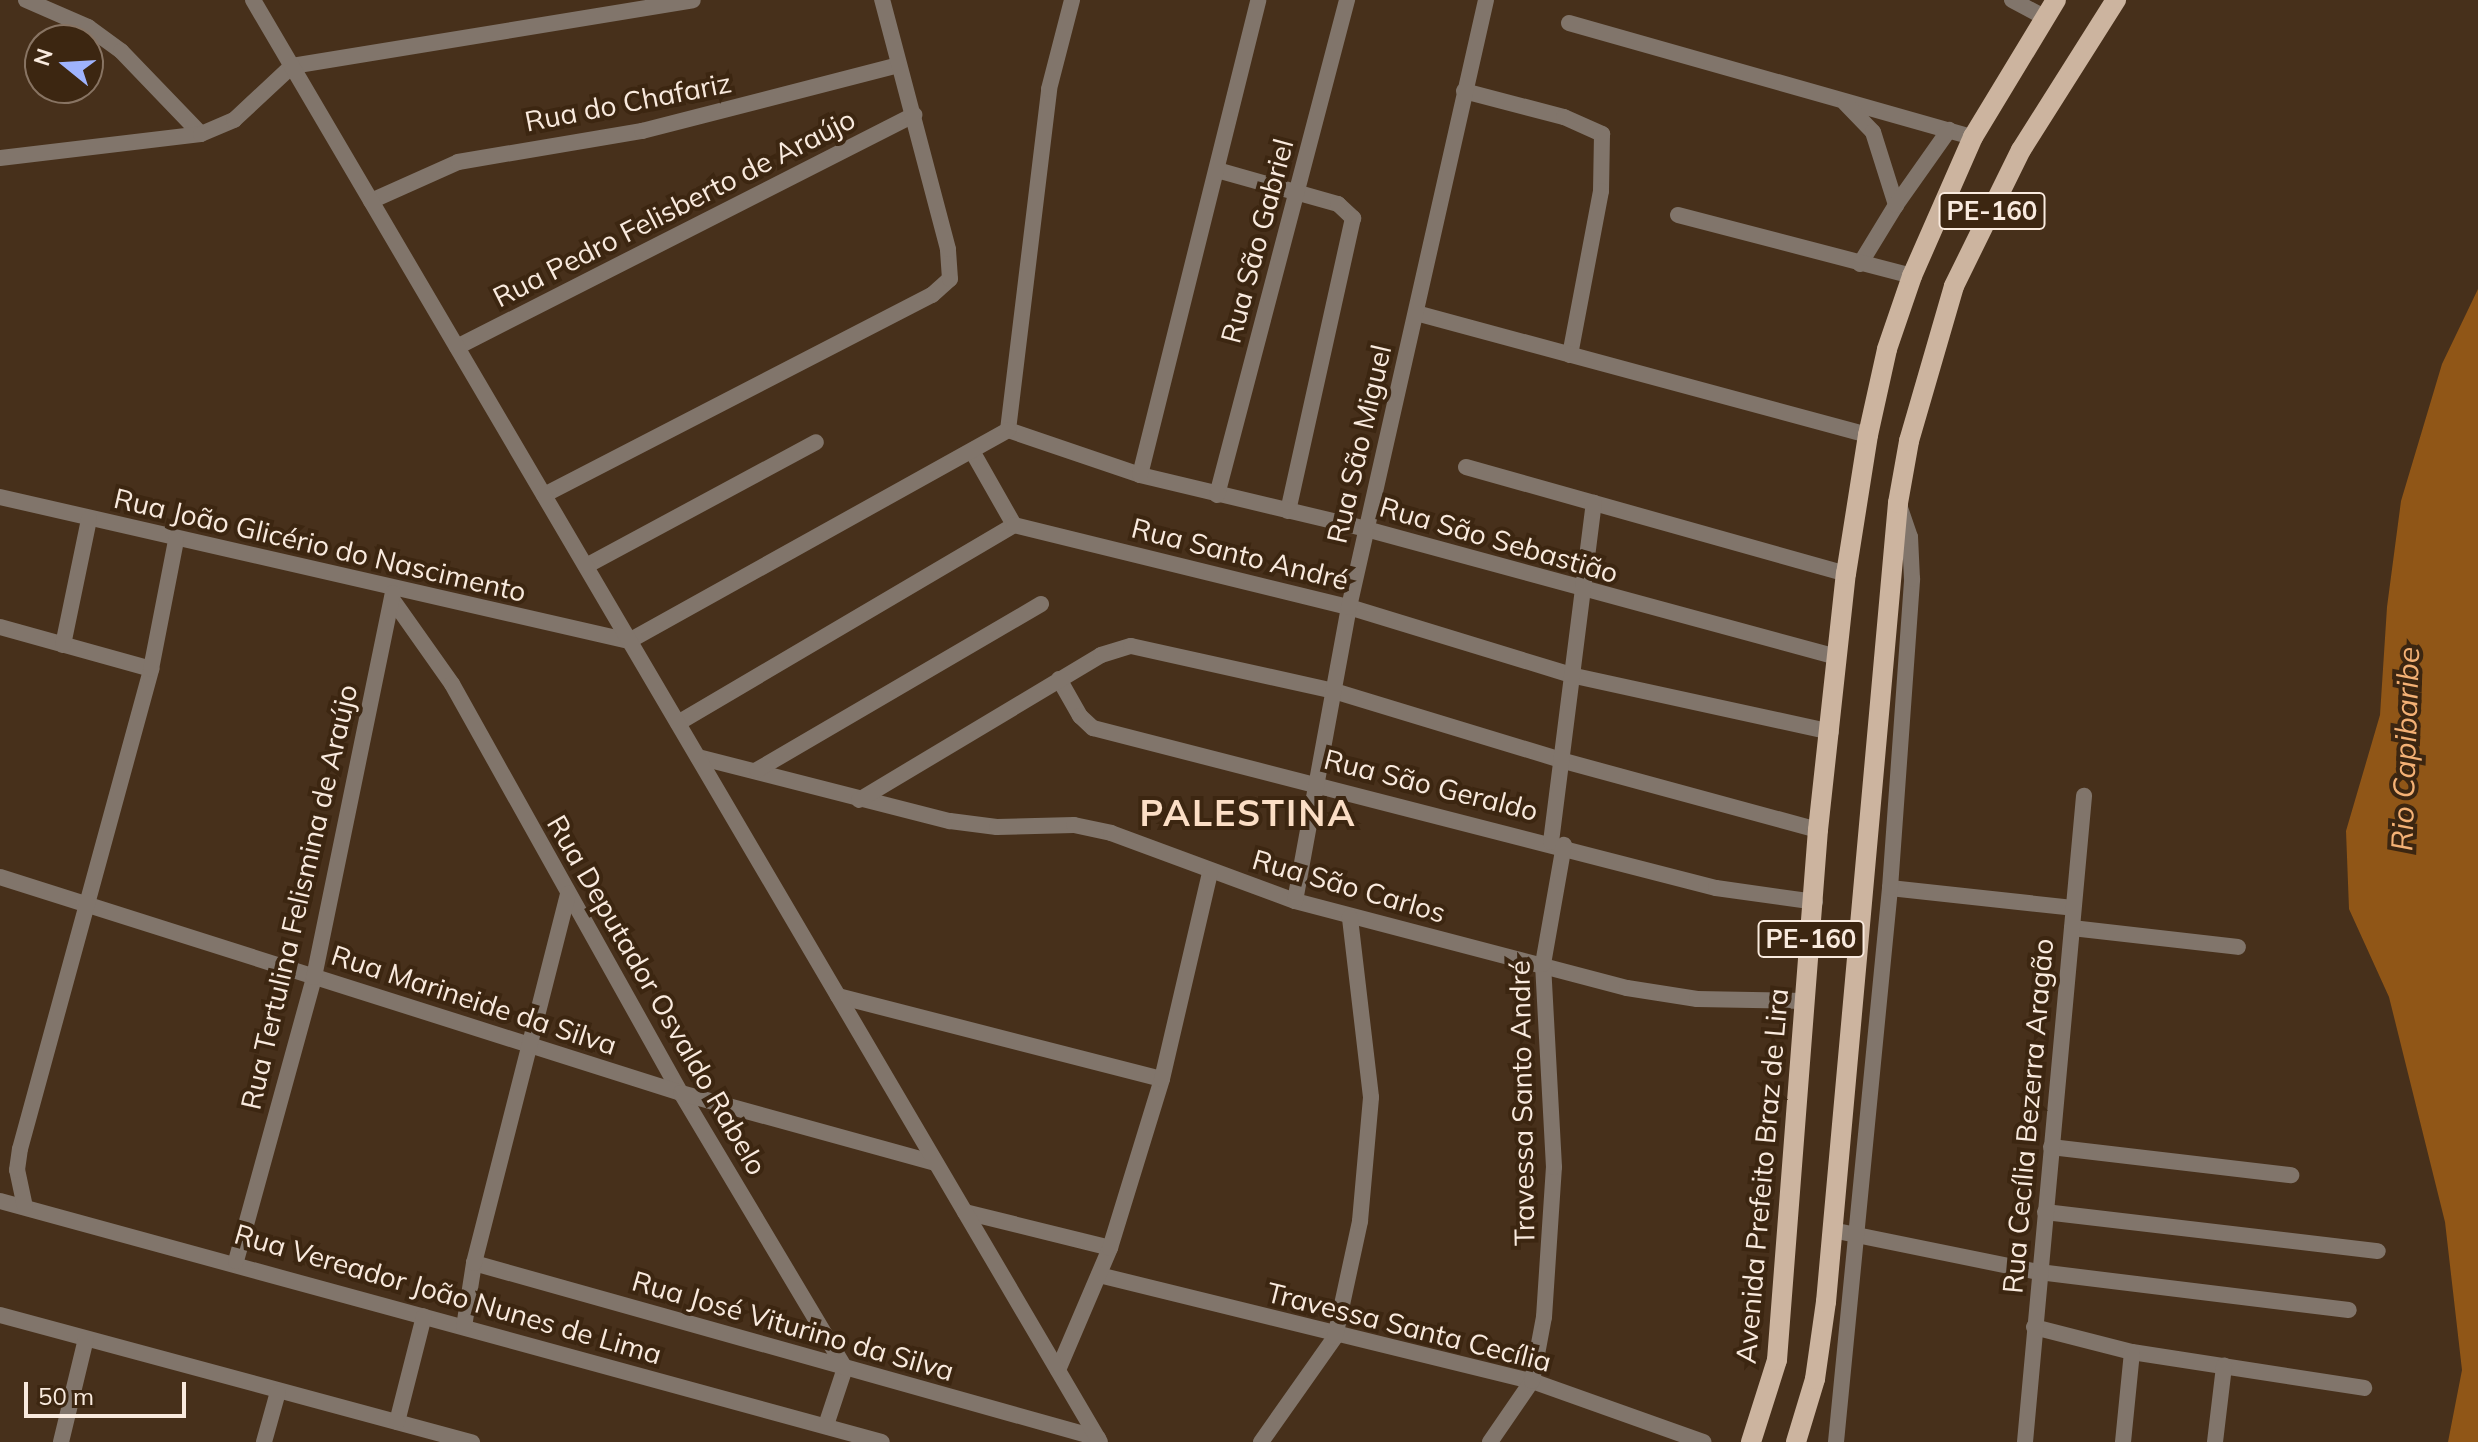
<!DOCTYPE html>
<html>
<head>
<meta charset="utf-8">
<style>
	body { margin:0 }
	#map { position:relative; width:2478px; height:1442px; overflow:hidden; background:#47301b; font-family:Mulish,sans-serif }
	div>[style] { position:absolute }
	.water>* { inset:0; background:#905617 }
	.minor>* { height:16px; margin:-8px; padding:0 8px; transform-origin:8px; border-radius:8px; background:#81756b }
	.tertiary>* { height:16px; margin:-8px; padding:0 8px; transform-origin:8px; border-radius:8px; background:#81756b }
	.primary>* { height:20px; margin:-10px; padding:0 10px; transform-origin:10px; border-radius:10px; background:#ccb49f }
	span { translate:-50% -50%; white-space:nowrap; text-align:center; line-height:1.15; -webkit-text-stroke:8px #3c2611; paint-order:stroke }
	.shield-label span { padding:2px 6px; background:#3c2611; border:2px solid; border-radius:6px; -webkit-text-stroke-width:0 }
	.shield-label { font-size:26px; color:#f9eade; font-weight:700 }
	.street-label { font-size:28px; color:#f9eade }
	.water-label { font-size:30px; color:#f4b175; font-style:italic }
	.district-label { font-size:36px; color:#fbdec5; font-weight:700; letter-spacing:2px }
	.north { position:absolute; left:24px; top:24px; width:80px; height:80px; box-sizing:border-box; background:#3c2611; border:2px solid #887463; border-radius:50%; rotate:288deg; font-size:22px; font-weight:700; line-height:32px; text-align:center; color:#f9eade }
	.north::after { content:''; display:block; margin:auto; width:28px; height:36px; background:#9fb3fd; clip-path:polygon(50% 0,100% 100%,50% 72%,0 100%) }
	.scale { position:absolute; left:24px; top:1382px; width:162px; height:36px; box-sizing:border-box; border:4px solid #f9eade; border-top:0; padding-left:10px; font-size:24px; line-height:28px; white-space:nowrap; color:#f9eade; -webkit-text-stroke:6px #3c2611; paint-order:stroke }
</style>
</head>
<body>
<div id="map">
	<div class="water">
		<i style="clip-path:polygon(2478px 289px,2478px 1442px,2448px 1442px,2462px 1370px,2445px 1222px,2389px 997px,2349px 909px,2346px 831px,2380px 715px,2387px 607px,2401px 501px,2442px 364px)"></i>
	</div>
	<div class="minor">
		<i style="left:26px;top:0;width:68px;rotate:23.5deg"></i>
		<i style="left:88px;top:27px;width:41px;rotate:36deg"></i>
		<i style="left:121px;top:51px;width:115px;rotate:46.1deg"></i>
		<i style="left:2012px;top:0;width:36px;rotate:28deg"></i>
		<i style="left:1569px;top:23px;width:420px;rotate:15.8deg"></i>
		<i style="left:1464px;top:91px;width:103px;rotate:14.6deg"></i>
		<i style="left:1564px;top:117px;width:42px;rotate:24.1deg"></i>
		<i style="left:1602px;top:134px;width:57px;rotate:91deg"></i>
		<i style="left:1601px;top:191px;width:167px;rotate:100.7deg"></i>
		<i style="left:1845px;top:103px;width:40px;rotate:46deg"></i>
		<i style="left:1873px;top:132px;width:77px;rotate:72.5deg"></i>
		<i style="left:1896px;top:205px;width:69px;rotate:121.4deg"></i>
		<i style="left:0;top:158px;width:202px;rotate:-6.8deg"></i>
		<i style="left:201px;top:134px;width:36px;rotate:-23deg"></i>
		<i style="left:234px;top:120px;width:79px;rotate:-43deg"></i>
		<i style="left:292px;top:66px;width:406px;rotate:-9.3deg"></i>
		<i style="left:1217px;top:170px;width:126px;rotate:15.7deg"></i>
		<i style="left:1338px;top:204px;width:21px;rotate:43deg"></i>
		<i style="left:1353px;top:218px;width:300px;rotate:102.5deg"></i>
		<i style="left:371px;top:201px;width:95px;rotate:-24.1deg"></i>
		<i style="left:458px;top:162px;width:187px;rotate:-9.6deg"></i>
		<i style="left:642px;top:131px;width:265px;rotate:-14.4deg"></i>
		<i style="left:1896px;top:205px;width:92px;rotate:-54.8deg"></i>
		<i style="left:1678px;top:215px;width:242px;rotate:14.6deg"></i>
		<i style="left:1416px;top:313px;width:468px;rotate:15.1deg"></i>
		<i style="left:457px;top:347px;width:513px;rotate:-26.92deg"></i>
		<i style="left:1008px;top:430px;width:139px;rotate:18.8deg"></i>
		<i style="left:1140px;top:475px;width:232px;rotate:13.4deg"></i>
		<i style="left:1366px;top:529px;width:489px;rotate:15.2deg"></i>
		<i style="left:1008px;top:430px;width:343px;rotate:-83.1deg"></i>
		<i style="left:1049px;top:89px;width:92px;rotate:-75.5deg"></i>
		<i style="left:972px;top:451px;width:85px;rotate:60.4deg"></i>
		<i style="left:1466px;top:467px;width:395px;rotate:15.7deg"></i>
		<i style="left:1140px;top:475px;width:489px;rotate:-76deg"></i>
		<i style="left:544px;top:495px;width:437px;rotate:-27.3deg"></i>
		<i style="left:932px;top:295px;width:24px;rotate:-42deg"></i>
		<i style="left:950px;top:279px;width:30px;rotate:-94deg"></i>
		<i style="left:948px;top:249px;width:258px;rotate:-104.8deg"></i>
		<i style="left:1217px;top:495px;width:512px;rotate:-75.28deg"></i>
		<i style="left:0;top:497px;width:645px;rotate:12.89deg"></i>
		<i style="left:629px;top:641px;width:434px;rotate:-29.1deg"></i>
		<i style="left:586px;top:566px;width:261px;rotate:-28.3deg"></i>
		<i style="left:392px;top:599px;width:104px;rotate:54.8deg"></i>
		<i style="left:452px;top:684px;width:469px;rotate:60.8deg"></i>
		<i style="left:681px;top:1093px;width:320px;rotate:59.2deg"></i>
		<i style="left:845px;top:1368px;width:60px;rotate:108.4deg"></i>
		<i style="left:0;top:627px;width:157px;rotate:15.5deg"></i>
		<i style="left:63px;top:645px;width:129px;rotate:-78.3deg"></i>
		<i style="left:1059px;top:679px;width:43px;rotate:60.4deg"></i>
		<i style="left:1080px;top:716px;width:18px;rotate:43deg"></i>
		<i style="left:1093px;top:728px;width:643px;rotate:14.4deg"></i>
		<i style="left:1716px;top:888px;width:100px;rotate:8deg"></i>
		<i style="left:678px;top:723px;width:390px;rotate:-30.5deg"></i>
		<i style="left:1014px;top:525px;width:345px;rotate:13.8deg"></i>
		<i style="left:1349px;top:607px;width:236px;rotate:17deg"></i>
		<i style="left:1575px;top:676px;width:262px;rotate:12.3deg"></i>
		<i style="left:698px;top:757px;width:260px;rotate:14.3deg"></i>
		<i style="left:950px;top:821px;width:47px;rotate:7.3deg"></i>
		<i style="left:997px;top:827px;width:77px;rotate:-1.5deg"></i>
		<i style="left:1074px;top:825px;width:38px;rotate:12deg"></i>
		<i style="left:1111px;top:833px;width:196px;rotate:20.3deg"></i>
		<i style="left:1295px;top:901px;width:343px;rotate:14.7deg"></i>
		<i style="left:1627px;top:988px;width:71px;rotate:8.9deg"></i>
		<i style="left:1697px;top:999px;width:109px;rotate:1.1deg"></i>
		<i style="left:757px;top:770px;width:329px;rotate:-30.3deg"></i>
		<i style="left:859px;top:800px;width:282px;rotate:-30.9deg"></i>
		<i style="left:1101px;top:655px;width:31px;rotate:-17deg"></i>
		<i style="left:1131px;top:646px;width:208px;rotate:12.5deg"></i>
		<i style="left:1334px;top:691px;width:240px;rotate:16.9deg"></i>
		<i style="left:1564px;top:761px;width:263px;rotate:15.2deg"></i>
		<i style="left:1551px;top:842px;width:342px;rotate:-82.8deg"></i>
		<i style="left:0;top:877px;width:714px;rotate:17.6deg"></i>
		<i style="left:681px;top:1093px;width:264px;rotate:15.4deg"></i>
		<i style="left:1890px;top:888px;width:184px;rotate:6.2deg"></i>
		<i style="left:1295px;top:901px;width:299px;rotate:-79.6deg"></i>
		<i style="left:1349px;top:607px;width:622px;rotate:-77.28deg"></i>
		<i style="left:2072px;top:928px;width:167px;rotate:6.5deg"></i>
		<i style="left:838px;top:996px;width:334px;rotate:14.4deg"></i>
		<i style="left:2051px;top:1147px;width:242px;rotate:6.7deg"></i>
		<i style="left:0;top:1201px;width:914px;rotate:15.28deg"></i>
		<i style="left:25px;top:1207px;width:38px;rotate:-102deg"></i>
		<i style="left:17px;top:1170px;width:21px;rotate:-82deg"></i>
		<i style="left:20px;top:1149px;width:498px;rotate:-74.7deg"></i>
		<i style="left:151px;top:669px;width:131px;rotate:-79deg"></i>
		<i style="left:965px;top:1212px;width:149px;rotate:13.9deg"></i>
		<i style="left:2045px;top:1212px;width:335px;rotate:6.7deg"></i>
		<i style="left:1832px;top:1230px;width:211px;rotate:11.5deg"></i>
		<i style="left:2039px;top:1272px;width:312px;rotate:7deg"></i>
		<i style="left:236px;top:1261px;width:295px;rotate:-74.6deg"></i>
		<i style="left:314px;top:977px;width:392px;rotate:-78.4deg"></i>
		<i style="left:474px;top:1263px;width:648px;rotate:15.67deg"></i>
		<i style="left:1099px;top:1275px;width:446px;rotate:13.8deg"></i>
		<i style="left:1532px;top:1381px;width:182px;rotate:19.6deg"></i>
		<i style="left:0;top:1315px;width:489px;rotate:15.1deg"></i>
		<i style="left:464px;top:1327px;width:65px;rotate:-81.1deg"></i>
		<i style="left:474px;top:1263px;width:381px;rotate:-75.7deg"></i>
		<i style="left:2034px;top:1327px;width:101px;rotate:14.3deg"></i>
		<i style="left:2132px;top:1352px;width:235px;rotate:8.8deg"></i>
		<i style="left:1058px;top:1370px;width:133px;rotate:-66.9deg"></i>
		<i style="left:1110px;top:1248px;width:177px;rotate:-72.9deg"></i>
		<i style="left:1162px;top:1079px;width:212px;rotate:-76.9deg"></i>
		<i style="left:397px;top:1422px;width:109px;rotate:-75.7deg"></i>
		<i style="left:61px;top:1442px;width:106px;rotate:-76.4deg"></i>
		<i style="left:264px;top:1442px;width:52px;rotate:-74.4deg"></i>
		<i style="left:1261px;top:1442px;width:128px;rotate:-54.8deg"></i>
		<i style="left:1335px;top:1337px;width:119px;rotate:-77.8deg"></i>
		<i style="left:1360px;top:1221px;width:124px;rotate:-84.9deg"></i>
		<i style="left:1371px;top:1097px;width:181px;rotate:-96.7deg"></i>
		<i style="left:1490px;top:1442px;width:74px;rotate:-55.5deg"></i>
		<i style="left:1532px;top:1381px;width:65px;rotate:-79.4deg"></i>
		<i style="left:1544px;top:1317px;width:150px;rotate:-86.2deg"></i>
		<i style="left:1554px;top:1167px;width:203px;rotate:-93.1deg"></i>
		<i style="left:1543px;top:964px;width:121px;rotate:-80deg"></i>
		<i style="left:1836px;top:1442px;width:557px;rotate:-84.43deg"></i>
		<i style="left:1890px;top:888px;width:310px;rotate:-85.9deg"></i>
		<i style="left:1912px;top:579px;width:42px;rotate:-92.7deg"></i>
		<i style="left:1910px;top:537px;width:34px;rotate:-109deg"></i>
		<i style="left:2025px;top:1442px;width:649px;rotate:-84.78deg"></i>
		<i style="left:2123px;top:1442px;width:90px;rotate:-84.3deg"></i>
		<i style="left:2215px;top:1442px;width:77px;rotate:-83.2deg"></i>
	</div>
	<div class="tertiary">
		<i style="left:253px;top:0;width:1672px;rotate:59.57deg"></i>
	</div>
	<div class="primary">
		<i style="left:1751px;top:1442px;width:86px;rotate:-72.4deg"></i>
		<i style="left:1777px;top:1360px;width:532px;rotate:-85.58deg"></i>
		<i style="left:1818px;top:830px;width:258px;rotate:-83.8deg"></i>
		<i style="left:1846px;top:574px;width:141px;rotate:-81deg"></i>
		<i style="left:1868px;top:435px;width:88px;rotate:-77.5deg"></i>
		<i style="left:1887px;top:349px;width:77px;rotate:-71.1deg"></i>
		<i style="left:1912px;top:276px;width:152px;rotate:-66.3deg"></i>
		<i style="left:1973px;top:137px;width:160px;rotate:-58.8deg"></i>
		<i style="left:1796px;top:1442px;width:66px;rotate:-73.2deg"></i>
		<i style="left:1815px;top:1379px;width:78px;rotate:-81.9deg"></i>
		<i style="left:1826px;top:1302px;width:802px;rotate:-84.85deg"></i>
		<i style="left:1898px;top:503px;width:63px;rotate:-79.9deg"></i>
		<i style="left:1909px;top:441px;width:161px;rotate:-73.8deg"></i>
		<i style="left:1954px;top:286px;width:152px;rotate:-63.8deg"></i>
		<i style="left:2021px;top:150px;width:178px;rotate:-57.7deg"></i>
	</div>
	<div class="shield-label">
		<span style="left:1992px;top:211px">PE-160</span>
		<span style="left:1811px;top:939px">PE-160</span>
	</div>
	<div class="street-label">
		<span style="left:628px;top:102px;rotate:-11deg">Rua do Chafariz</span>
		<span style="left:674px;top:208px;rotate:-27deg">Rua Pedro Felisberto de Araújo</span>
		<span style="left:1257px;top:241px;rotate:-75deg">Rua São Gabriel</span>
		<span style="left:1359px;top:444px;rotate:-77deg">Rua São Miguel</span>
		<span style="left:1499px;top:540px;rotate:16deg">Rua São Sebastião</span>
		<span style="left:320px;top:545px;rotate:13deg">Rua João Glicério do Nascimento</span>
		<span style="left:1240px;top:554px;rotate:14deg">Rua Santo André</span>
		<span style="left:1431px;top:785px;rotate:14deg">Rua São Geraldo</span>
		<span style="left:1349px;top:886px;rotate:16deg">Rua São Carlos</span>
		<span style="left:299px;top:897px;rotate:-77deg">Rua Tertulina Felismina de Araújo</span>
		<span style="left:657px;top:995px;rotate:60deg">Rua Deputador Osvaldo Rabelo</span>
		<span style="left:474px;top:1000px;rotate:18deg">Rua Marineide da Silva</span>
		<span style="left:1522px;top:1103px;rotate:-91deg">Travessa Santo André</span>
		<span style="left:2028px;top:1116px;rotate:-85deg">Rua Cecília Bezerra Aragão</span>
		<span style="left:1762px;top:1176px;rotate:-85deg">Avenida Prefeito Braz de Lira</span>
		<span style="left:448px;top:1294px;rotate:16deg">Rua Vereador João Nunes de Lima</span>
		<span style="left:793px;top:1326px;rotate:16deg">Rua José Viturino da Silva</span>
		<span style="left:1409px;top:1327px;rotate:14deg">Travessa Santa Cecília</span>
	</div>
	<div class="water-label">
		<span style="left:2405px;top:749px;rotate:-88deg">Rio Capibaribe</span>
	</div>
	<div class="district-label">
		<span style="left:1248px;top:813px">PALESTINA</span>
	</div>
	<div class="north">N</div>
	<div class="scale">50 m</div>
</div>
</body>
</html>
